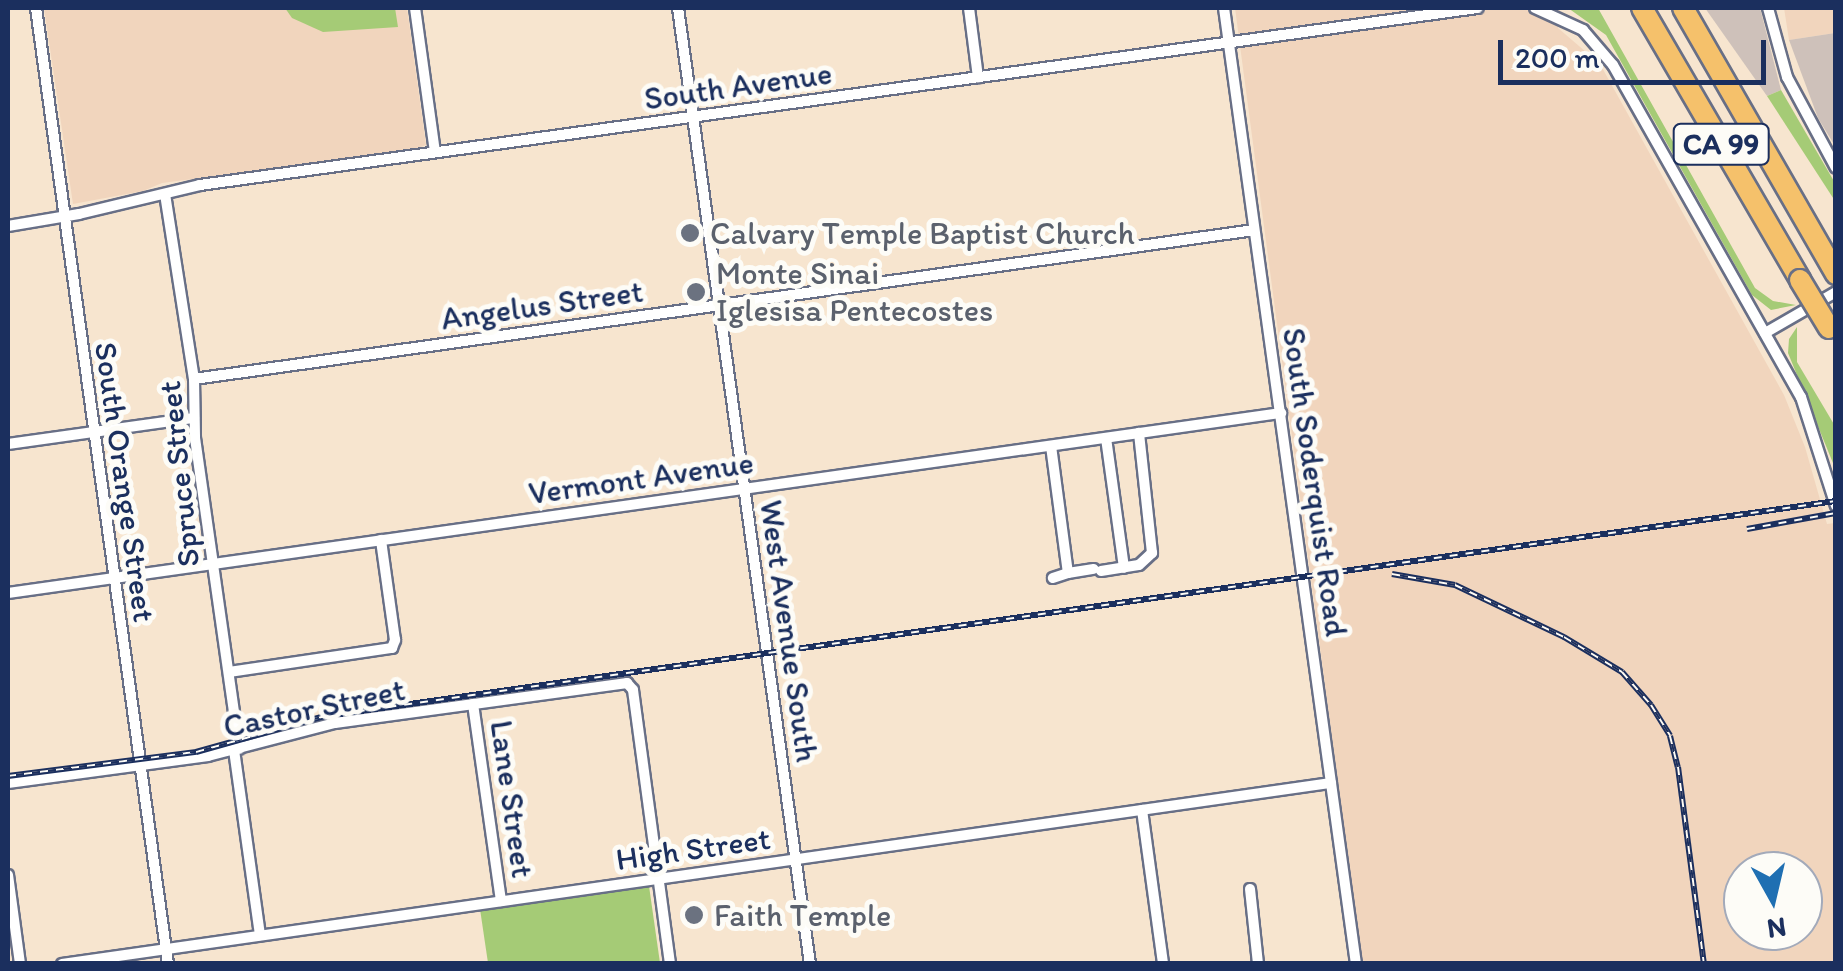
<!DOCTYPE html>
<html>
<head>
<meta charset="utf-8">
<style>
	body { margin:0 }
	#map { position:relative; width:1843px; height:971px; overflow:hidden; background:#f7e5cf; font-family:Itim,sans-serif }
	div>[style] { position:absolute }
	.built>* { inset:0; background:#f1d5bd }
	.industrial>* { inset:0; background:#cec1ba }
	.green>* { inset:0; background:#a5cb76 }
	.roads { filter:drop-shadow(2px 0 #686f86) drop-shadow(-2px 0 #686f86) drop-shadow(0 2px #686f86) drop-shadow(0 -2px #686f86) }
	.minor>* { height:10px; margin:-5px; padding:0 5px; transform-origin:5px; border-radius:5px; background:#fff }
	.motorway>* { height:20px; margin:-10px; padding:0 10px; transform-origin:10px; border-radius:10px; background:#f5c16b }
	.rail>* { height:6px; margin-top:-3px; transform-origin:0; background:repeating-linear-gradient(90deg,#fdfcf7 0 8px,#1b2f5e 0 16px); box-sizing:border-box; border-block:2px solid #1b2f5e }
	.bridges { filter:drop-shadow(2px 0 #686f86) drop-shadow(-2px 0 #686f86) drop-shadow(0 2px #686f86) drop-shadow(0 -2px #686f86) }
	.motorway-bridge>* { height:20px; margin:-10px; padding:0 10px; transform-origin:10px; border-radius:10px; background:#f5c16b }
	.dots>* { width:28px; height:28px; translate:-50% -50%; box-sizing:border-box; border:5px solid #fdfcf7; border-radius:50% }
	span { translate:-50% -50%; white-space:nowrap; text-align:center; line-height:1.15; -webkit-text-stroke:10px #fdfcf7; paint-order:stroke }
	.shield-label span { padding:2px 8px; background:#fdfcf7; border:2px solid; border-radius:8px; -webkit-text-stroke-width:0 }
	.shield-label { font-size:30px; color:#1b2f5e; font-weight:700 }
	.street-label { font-size:32px; color:#1b2f5e }
	.worship-label { font-size:32px; color:#5b616d }
	.left { translate:0 -50%; text-align:left }
	.frame { position:absolute; inset:0; border:10px solid #1b2f5e; pointer-events:none }
	.north { position:absolute; left:1723px; top:851px; width:100px; height:100px; box-sizing:border-box; background:#fdfcf7; border:2px solid #a3aaba; border-radius:50%; rotate:172deg; font-size:28px; font-weight:700; line-height:40px; text-align:center; color:#1b2f5e }
	.north::after { content:''; display:block; margin:auto; width:35px; height:45px; background:#1f6fb2; clip-path:polygon(50% 0,100% 100%,50% 72%,0 100%) }
	.scale { position:absolute; left:1498px; top:40px; width:268px; height:45px; box-sizing:border-box; border:5px solid #1b2f5e; border-top:0; padding-left:12px; font-size:30px; line-height:35px; white-space:nowrap; color:#1b2f5e; -webkit-text-stroke:8px #fdfcf7; paint-order:stroke }
</style>
</head>
<body>
<div id="map">
	<div class="built">
		<i style="clip-path:polygon(44px 8px,407px 8px,426px 145px,413px 150px,162px 183px,143px 191px,73px 204px)"></i>
		<i style="clip-path:polygon(evenodd,1235px 8px,1560px 8px,1558px 28px,1600px 64px,1784px 395px,1805px 447px,1827px 524px,1835px 523px,1835px 963px,1362px 963px,1235px 8px,1743px 871px,1803px 871px,1803px 931px,1743px 931px,1743px 871px)"></i>
		<i style="clip-path:polygon(1784px 8px,1835px 8px,1835px 33px,1789px 40px)"></i>
	</div>
	<div class="industrial">
		<i style="clip-path:polygon(1705px 8px,1760px 8px,1781px 90px,1767px 96px)"></i>
		<i style="clip-path:polygon(1835px 33px,1836px 33px,1835px 146px,1818px 118px,1789px 40px)"></i>
	</div>
	<div class="green">
		<i style="clip-path:polygon(285px 8px,395px 8px,398px 27px,323px 32px,292px 18px)"></i>
		<i style="clip-path:polygon(1568px 8px,1598px 8px,1755px 288px,1773px 301px,1796px 305px,1771px 310px,1752px 295px,1606px 35px)"></i>
		<i style="clip-path:polygon(1781px 90px,1835px 183px,1835px 201px,1767px 96px)"></i>
		<i style="clip-path:polygon(1797px 327px,1797px 362px,1835px 426px,1835px 468px,1788px 353px,1789px 339px)"></i>
		<i style="clip-path:polygon(649px 886px,660px 963px,488px 963px,480px 909px)"></i>
	</div>
	<div class="roads">
		<div class="minor">
			<i style="left:36px;top:8px;width:965px;rotate:82.14deg"></i>
			<i style="left:415px;top:8px;width:145px;rotate:82.1deg"></i>
			<i style="left:678px;top:8px;width:965px;rotate:82.14deg"></i>
			<i style="left:969px;top:8px;width:70px;rotate:82.6deg"></i>
			<i style="left:1224px;top:8px;width:965px;rotate:82.14deg"></i>
			<i style="left:1535px;top:8px;width:53px;rotate:24.6deg"></i>
			<i style="left:1583px;top:30px;width:46px;rotate:49.4deg"></i>
			<i style="left:1613px;top:65px;width:382px;rotate:60.5deg"></i>
			<i style="left:1801px;top:397px;width:114px;rotate:72.2deg"></i>
			<i style="left:1768px;top:8px;width:72px;rotate:74.6deg"></i>
			<i style="left:1787px;top:77px;width:103px;rotate:61.7deg"></i>
			<i style="left:165px;top:194px;width:187px;rotate:81.1deg"></i>
			<i style="left:194px;top:379px;width:59px;rotate:89deg"></i>
			<i style="left:195px;top:438px;width:314px;rotate:81.9deg"></i>
			<i style="left:8px;top:226px;width:72px;rotate:-9.6deg"></i>
			<i style="left:79px;top:214px;width:124px;rotate:-13.5deg"></i>
			<i style="left:200px;top:185px;width:1290px;rotate:-7.89deg"></i>
			<i style="left:1765px;top:333px;width:82px;rotate:-30deg"></i>
			<i style="left:194px;top:379px;width:1070px;rotate:-8deg"></i>
			<i style="left:1106px;top:438px;width:131px;rotate:82.1deg"></i>
			<i style="left:8px;top:444px;width:188px;rotate:-8deg"></i>
			<i style="left:1051px;top:446px;width:128px;rotate:82.4deg"></i>
			<i style="left:1068px;top:573px;width:16px;rotate:162deg"></i>
			<i style="left:1101px;top:571px;width:38px;rotate:-9deg"></i>
			<i style="left:1139px;top:565px;width:18px;rotate:-43deg"></i>
			<i style="left:1152px;top:553px;width:121px;rotate:-96.2deg"></i>
			<i style="left:1068px;top:573px;width:26px;rotate:-9deg"></i>
			<i style="left:8px;top:593px;width:1286px;rotate:-8.05deg"></i>
			<i style="left:229px;top:672px;width:165px;rotate:-8.4deg"></i>
			<i style="left:392px;top:648px;width:9px;rotate:-69deg"></i>
			<i style="left:395px;top:640px;width:101px;rotate:-98deg"></i>
			<i style="left:473px;top:704px;width:199px;rotate:81.9deg"></i>
			<i style="left:234px;top:750px;width:187px;rotate:82deg"></i>
			<i style="left:8px;top:783px;width:202px;rotate:-7.7deg"></i>
			<i style="left:208px;top:756px;width:131px;rotate:-14.6deg"></i>
			<i style="left:335px;top:723px;width:295px;rotate:-7.8deg"></i>
			<i style="left:627px;top:683px;width:9px;rotate:49deg"></i>
			<i style="left:633px;top:690px;width:276px;rotate:82.3deg"></i>
			<i style="left:1142px;top:810px;width:155px;rotate:82.2deg"></i>
			<i style="left:8px;top:875px;width:90px;rotate:82.3deg"></i>
			<i style="left:1250px;top:889px;width:75px;rotate:83.9deg"></i>
			<i style="left:62px;top:964px;width:1282px;rotate:-8.12deg"></i>
		</div>
		<div class="motorway">
			<i style="left:1642px;top:8px;width:315px;rotate:59.8deg"></i>
			<i style="left:1683px;top:8px;width:307px;rotate:60.1deg"></i>
		</div>
	</div>
	<div class="rail">
		<i style="left:1747px;top:529px;width:90px;rotate:-10.2deg"></i>
		<i style="left:1392px;top:574px;width:64px;rotate:9.9deg"></i>
		<i style="left:1455px;top:585px;width:121px;rotate:25.5deg"></i>
		<i style="left:1564px;top:637px;width:68px;rotate:31.1deg"></i>
		<i style="left:1622px;top:672px;width:44px;rotate:48.7deg"></i>
		<i style="left:1651px;top:705px;width:36px;rotate:58deg"></i>
		<i style="left:1670px;top:736px;width:32px;rotate:76deg"></i>
		<i style="left:1678px;top:767px;width:199px;rotate:82.5deg"></i>
		<i style="left:8px;top:776px;width:190px;rotate:-7.3deg"></i>
		<i style="left:196px;top:752px;width:134px;rotate:-15.6deg"></i>
		<i style="left:325px;top:716px;width:1526px;rotate:-8.1deg"></i>
	</div>
	<div class="bridges">
		<div class="motorway-bridge">
			<i style="left:1800px;top:280px;width:56px;rotate:58.9deg"></i>
		</div>
	</div>
	<div class="dots">
		<i style="left:690px;top:233px;background:#6b7280"></i>
		<i style="left:696px;top:292px;background:#6b7280"></i>
		<i style="left:694px;top:915px;background:#6b7280"></i>
	</div>
	<div class="shield-label">
		<span style="left:1721px;top:144px">CA 99</span>
	</div>
	<div class="street-label">
		<span style="left:738px;top:86px;rotate:-8deg">South Avenue</span>
		<span style="left:542px;top:305px;rotate:-8deg">Angelus Street</span>
		<span style="left:179px;top:474px;rotate:-96deg">Spruce Street</span>
		<span style="left:641px;top:478px;rotate:-8deg">Vermont Avenue</span>
		<span style="left:125px;top:482px;rotate:82deg">South Orange Street</span>
		<span style="left:1315px;top:482px;rotate:82deg">South Soderquist Road</span>
		<span style="left:789px;top:631px;rotate:82deg">West Avenue South</span>
		<span style="left:314px;top:708px;rotate:-12deg">Castor Street</span>
		<span style="left:512px;top:799px;rotate:82deg">Lane Street</span>
		<span style="left:693px;top:849px;rotate:-8deg">High Street</span>
	</div>
	<div class="worship-label">
		<span class="left" style="left:710px;top:233px">Calvary Temple Baptist Church</span>
		<span class="left" style="left:716px;top:292px">Monte Sinai<br>Iglesisa Pentecostes</span>
		<span class="left" style="left:714px;top:915px">Faith Temple</span>
	</div>
	<div class="frame"></div>
	<div class="north">N</div>
	<div class="scale">200 m</div>
</div>
</body>
</html>
